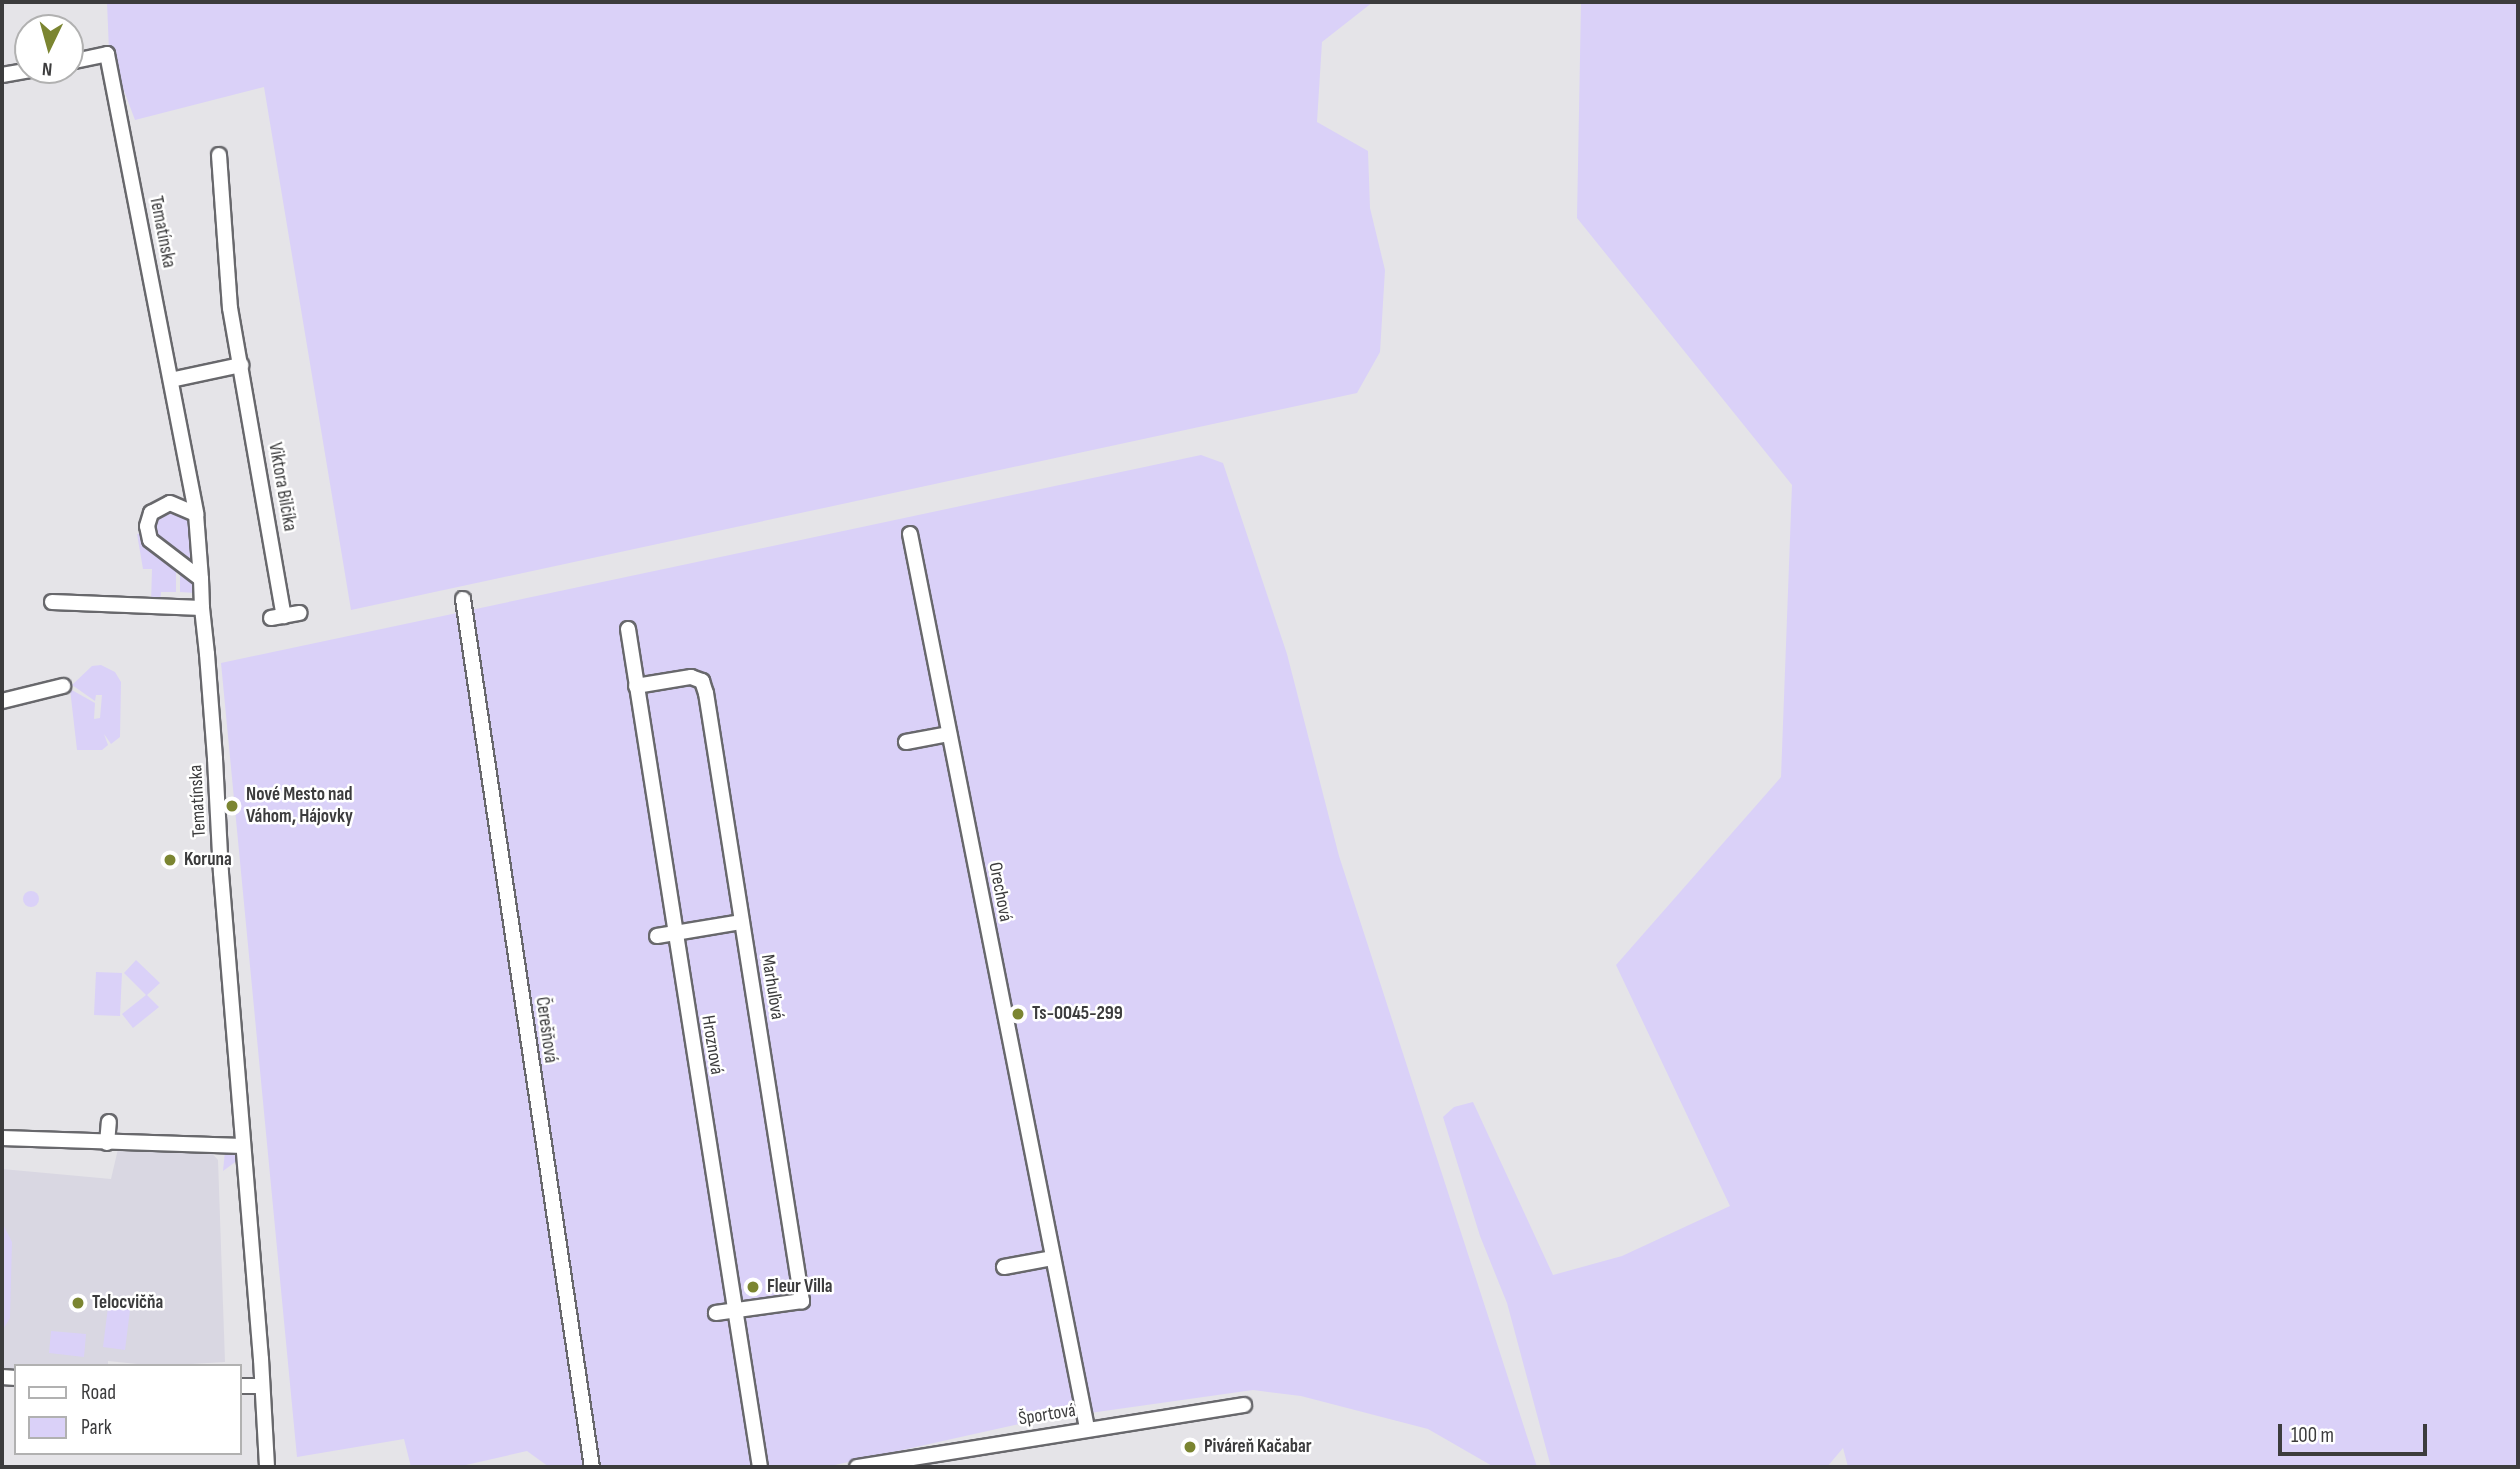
<!DOCTYPE html>
<html>
<head>
<meta charset="utf-8">
<style>
	body { margin:0 }
	#map { position:relative; width:2520px; height:1469px; overflow:hidden; background:#e5e4e8; font-family:"Sofia Sans Condensed",sans-serif }
	div>[style] { position:absolute }
	.built>* { inset:0; background:#d9d7e2 }
	.green>* { inset:0; background:#dad1f8 }
	.round { border-radius:50% }
	.roads { filter:drop-shadow(2px 0 #68686c) drop-shadow(-2px 0 #68686c) drop-shadow(0 2px #68686c) drop-shadow(0 -2px #68686c) }
	.minor>* { height:14px; margin:-7px; padding:0 7px; transform-origin:7px; border-radius:7px; background:#fff }
	.dots>* { width:19px; height:19px; translate:-50% -50%; box-sizing:border-box; border:4px solid #fff; border-radius:50% }
	span { translate:-50% -50%; white-space:nowrap; text-align:center; line-height:1.15; -webkit-text-stroke:5px #fff; paint-order:stroke }
	.street-label { font-size:19px; color:#3c3c3d }
	.poi-label { font-size:19px; color:#3c3c3d; font-weight:700 }
	.left { translate:0 -50%; text-align:left }
	.frame { position:absolute; inset:0; border:4px solid #3c3c3d; pointer-events:none }
	.legend { position:absolute; left:14px; top:1364px; width:228px; height:91px; box-sizing:border-box; background:#fff; border:2px solid #b1b1b1; margin:0; padding:9px 12px; list-style:none; font-size:21px; color:#3c3c3d }
	.legend li { display:flex; align-items:center; gap:14px; height:35px }
	.legend b { width:35px; border:2px solid #b1b1b1 }
	.north { position:absolute; left:14px; top:14px; width:70px; height:70px; box-sizing:border-box; background:#fff; border:2px solid #b1b1b1; border-radius:50%; rotate:185deg; font-size:19px; font-weight:700; line-height:28px; text-align:center; color:#3c3c3d }
	.north::after { content:''; display:block; margin:auto; width:24px; height:32px; background:#7b8531; clip-path:polygon(50% 0,100% 100%,50% 72%,0 100%) }
	.scale { position:absolute; left:2278px; top:1424px; width:149px; height:32px; box-sizing:border-box; border:4px solid #3c3c3d; border-top:0; padding-left:9px; font-size:21px; line-height:24px; white-space:nowrap; color:#3c3c3d; -webkit-text-stroke:5px #fff; paint-order:stroke }
</style>
</head>
<body>
<div id="map">
	<div class="built">
		<i style="clip-path:polygon(118px 1149px,209px 1150px,218px 1160px,225px 1362px,157px 1366px,108px 1361px,108px 1366px,2px 1370px,2px 1169px,111px 1179px)"></i>
	</div>
	<div class="green">
		<i style="clip-path:polygon(107px 2px,1373px 2px,1322px 42px,1317px 122px,1368px 151px,1370px 208px,1385px 270px,1380px 352px,1357px 393px,351px 610px,264px 87px,135px 120px,109px 51px)"></i>
		<i style="clip-path:polygon(1581px 2px,2518px 2px,2518px 1467px,1848px 1467px,1843px 1448px,1827px 1467px,1551px 1467px,1507px 1303px,1480px 1236px,1443px 1117px,1454px 1107px,1473px 1102px,1553px 1275px,1622px 1256px,1730px 1206px,1616px 965px,1781px 777px,1792px 485px,1577px 218px)"></i>
		<i style="clip-path:polygon(1201px 455px,1223px 463px,1287px 654px,1339px 856px,1537px 1467px,1494px 1467px,1428px 1429px,1301px 1396px,1253px 1390px,1033px 1421px,826px 1467px,549px 1467px,527px 1451px,457px 1467px,411px 1467px,404px 1439px,297px 1457px,221px 663px)"></i>
		<i style="clip-path:polygon(170px 510px,183px 514px,190px 523px,196px 561px,191px 566px,155px 540px,153px 524px)"></i>
		<i style="clip-path:polygon(142px 533px,154px 552px,176px 569px,176px 592px,161px 592px,160px 603px,151px 603px,152px 569px,143px 569px,137px 534px)"></i>
		<i style="clip-path:polygon(180px 571px,193px 583px,197px 593px,195px 602px,195px 593px,180px 592px)"></i>
		<i style="clip-path:polygon(101px 665px,115px 672px,121px 682px,120px 737px,111px 744px,104px 734px,108px 745px,102px 750px,77px 750px,70px 689px,95px 703px,94px 719px,100px 718px,102px 695px,96px 695px,95px 701px,72px 685px,92px 666px)"></i>
		<i class="round" style="left:23px;top:891px;width:16px;height:16px"></i>
		<i style="clip-path:polygon(136px 960px,160px 983px,147px 995px,159px 1007px,133px 1028px,122px 1014px,146px 995px,124px 973px)"></i>
		<i style="clip-path:polygon(96px 972px,122px 973px,120px 1016px,94px 1015px)"></i>
		<i style="clip-path:polygon(225px 1151px,234px 1152px,238px 1160px,223px 1171px)"></i>
		<i style="clip-path:polygon(2px 1222px,12px 1242px,10px 1318px,2px 1331px)"></i>
		<i style="clip-path:polygon(109px 1299px,131px 1302px,125px 1350px,103px 1347px)"></i>
		<i style="clip-path:polygon(51px 1331px,86px 1334px,84px 1357px,49px 1353px)"></i>
	</div>
	<div class="roads">
		<div class="minor">
			<i style="left:70px;top:62px;width:38px;rotate:-12deg"></i>
			<i style="left:107px;top:54px;width:469px;rotate:79deg"></i>
			<i style="left:2px;top:75px;width:27px;rotate:-10deg"></i>
			<i style="left:219px;top:155px;width:153px;rotate:85.9deg"></i>
			<i style="left:230px;top:308px;width:313px;rotate:80.1deg"></i>
			<i style="left:171px;top:380px;width:72px;rotate:-12.1deg"></i>
			<i style="left:910px;top:534px;width:911px;rotate:78.8deg"></i>
			<i style="left:201px;top:579px;width:64px;rotate:-142.6deg"></i>
			<i style="left:150px;top:540px;width:14px;rotate:-102deg"></i>
			<i style="left:147px;top:526px;width:14px;rotate:-73deg"></i>
			<i style="left:151px;top:513px;width:21px;rotate:-28deg"></i>
			<i style="left:170px;top:503px;width:28px;rotate:23deg"></i>
			<i style="left:196px;top:514px;width:65px;rotate:85.6deg"></i>
			<i style="left:201px;top:579px;width:29px;rotate:88deg"></i>
			<i style="left:202px;top:608px;width:46px;rotate:83.8deg"></i>
			<i style="left:207px;top:654px;width:105px;rotate:85.6deg"></i>
			<i style="left:215px;top:759px;width:114px;rotate:87deg"></i>
			<i style="left:221px;top:873px;width:488px;rotate:85.3deg"></i>
			<i style="left:261px;top:1359px;width:108px;rotate:86.8deg"></i>
			<i style="left:463px;top:599px;width:878px;rotate:81.55deg"></i>
			<i style="left:52px;top:602px;width:150px;rotate:2.3deg"></i>
			<i style="left:271px;top:618px;width:29px;rotate:-10deg"></i>
			<i style="left:628px;top:629px;width:848px;rotate:81.05deg"></i>
			<i style="left:636px;top:686px;width:56px;rotate:-9.3deg"></i>
			<i style="left:691px;top:677px;width:12px;rotate:20deg"></i>
			<i style="left:702px;top:681px;width:13px;rotate:72deg"></i>
			<i style="left:706px;top:693px;width:616px;rotate:81.03deg"></i>
			<i style="left:802px;top:1301px;width:87px;rotate:172.1deg"></i>
			<i style="left:2px;top:701px;width:63px;rotate:-13.8deg"></i>
			<i style="left:906px;top:742px;width:44px;rotate:-10.5deg"></i>
			<i style="left:657px;top:936px;width:86px;rotate:-9.4deg"></i>
			<i style="left:2px;top:1138px;width:241px;rotate:1.9deg"></i>
			<i style="left:107px;top:1143px;width:21px;rotate:-85deg"></i>
			<i style="left:1004px;top:1267px;width:50px;rotate:-10.4deg"></i>
			<i style="left:2px;top:1377px;width:14px;rotate:4deg"></i>
			<i style="left:240px;top:1386px;width:22px"></i>
			<i style="left:857px;top:1467px;width:392px;rotate:-9.1deg"></i>
		</div>
	</div>
	<div class="dots">
		<i style="left:232px;top:806px;background:#7b8531"></i>
		<i style="left:170px;top:860px;background:#7b8531"></i>
		<i style="left:1018px;top:1014px;background:#7b8531"></i>
		<i style="left:753px;top:1287px;background:#7b8531"></i>
		<i style="left:78px;top:1303px;background:#7b8531"></i>
		<i style="left:1190px;top:1447px;background:#7b8531"></i>
	</div>
	<div class="street-label">
		<span style="left:162px;top:232px;rotate:79deg">Tematínska</span>
		<span style="left:282px;top:487px;rotate:80deg">Viktora Bilčíka</span>
		<span style="left:198px;top:801px;rotate:-93deg">Tematínska</span>
		<span style="left:1000px;top:892px;rotate:79deg">Orechová</span>
		<span style="left:772px;top:987px;rotate:81deg">Marhuľová</span>
		<span style="left:546px;top:1030px;rotate:82deg">Čerešňová</span>
		<span style="left:712px;top:1045px;rotate:81deg">Hroznová</span>
		<span style="left:1047px;top:1415px;rotate:-9deg">Športová</span>
	</div>
	<div class="poi-label">
		<span class="left" style="left:246px;top:806px">Nové Mesto nad<br>Váhom, Hájovky</span>
		<span class="left" style="left:184px;top:860px">Koruna</span>
		<span class="left" style="left:1032px;top:1014px">Ts-0045-299</span>
		<span class="left" style="left:767px;top:1287px">Fleur Villa</span>
		<span class="left" style="left:92px;top:1303px">Telocvičňa</span>
		<span class="left" style="left:1204px;top:1447px">Piváreň Kačabar</span>
	</div>
	<div class="frame"></div>
	<ul class="legend">
	<li><b style="height:9px;background:#fff"></b>Road</li>
	<li><b style="height:19px;background:#dad1f8"></b>Park</li>
	</ul>
	<div class="north">N</div>
	<div class="scale">100 m</div>
</div>
</body>
</html>
